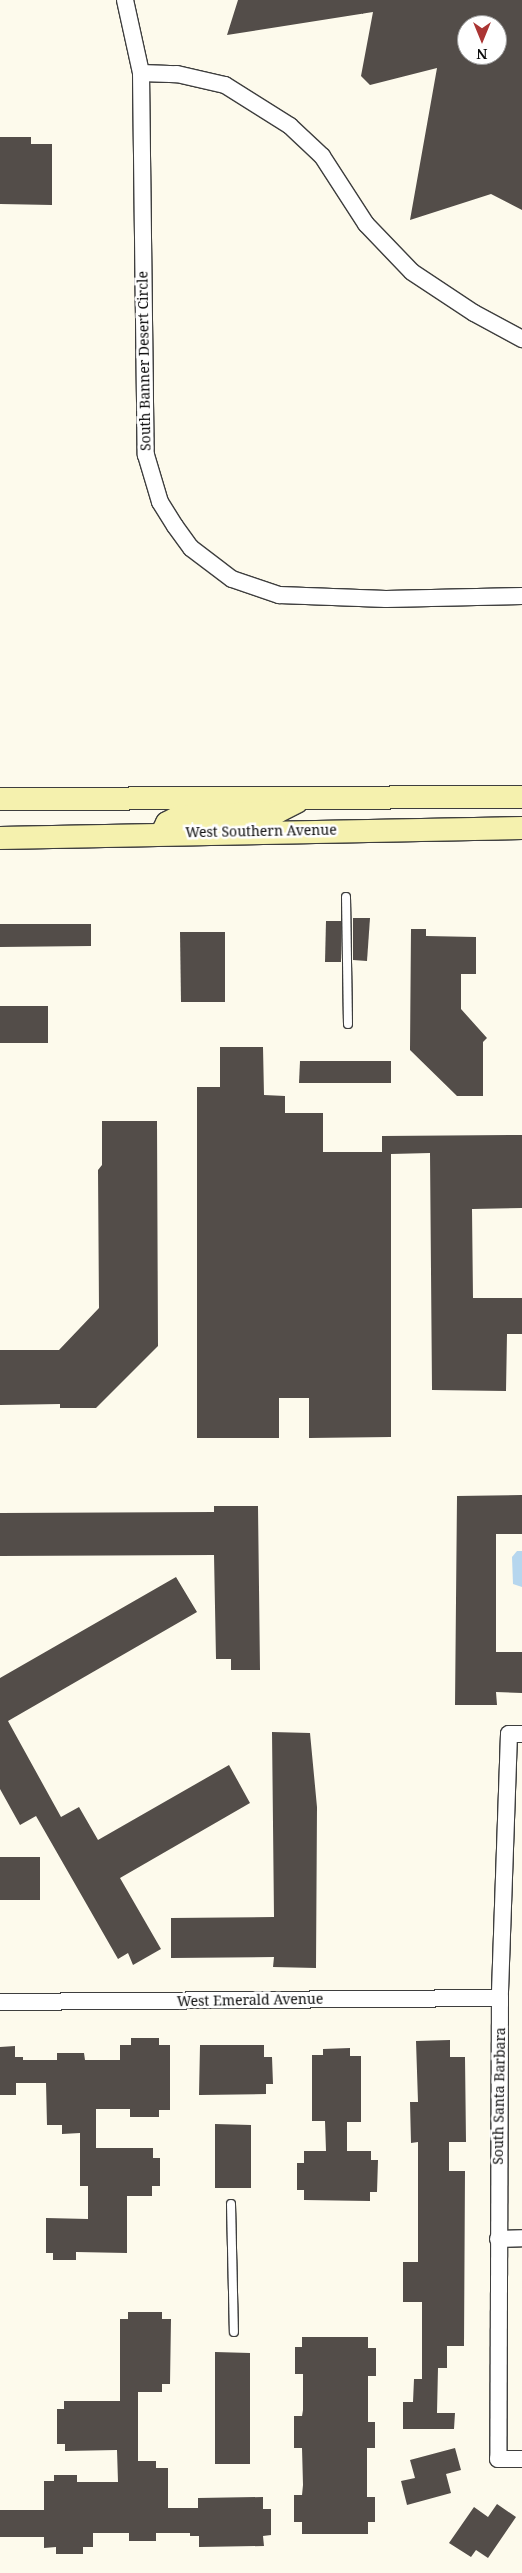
<!DOCTYPE html>
<html>
<head>
<meta charset="utf-8">
<style>
	body { margin:0 }
	#map { position:relative; width:522px; height:2573px; overflow:hidden; background:#fdfaec; font-family:"Noto Serif",serif }
	div>[style] { position:absolute }
	.water>* { inset:0; background:#b6d6ee }
	.building>* { inset:0; background:#534d49 }
	.roads { filter:drop-shadow(1px 0 #3e3e3e) drop-shadow(-1px 0 #3e3e3e) drop-shadow(0 1px #3e3e3e) drop-shadow(0 -1px #3e3e3e) }
	.service>* { height:8px; margin:-4px; padding:0 4px; transform-origin:4px; border-radius:4px; background:#fff }
	.minor>* { height:16px; margin:-8px; padding:0 8px; transform-origin:8px; border-radius:8px; background:#fff }
	.secondary>* { height:22px; margin:-11px; padding:0 11px; transform-origin:11px; border-radius:11px; background:#f5f1ae }
	span { translate:-50% -50%; white-space:nowrap; text-align:center; line-height:1.15; -webkit-text-stroke:5px #fff; paint-order:stroke }
	.street-label { font-size:14px; color:#0b0b0b }
	.north { position:absolute; left:457px; top:15px; width:50px; height:50px; box-sizing:border-box; background:#fff; border:1px solid #9d9d9d; border-radius:50%; rotate:180deg; font-size:14px; font-weight:700; line-height:20px; text-align:center; color:#0b0b0b }
	.north::after { content:''; display:block; margin:auto; width:18px; height:22px; background:#ab3534; clip-path:polygon(50% 0,100% 100%,50% 72%,0 100%) }
</style>
</head>
<body>
<div id="map">
	<div class="water">
		<i style="clip-path:polygon(517px 1551px,522px 1551px,522px 1587px,513px 1584px,512px 1557px)"></i>
	</div>
	<div class="building">
		<i style="clip-path:polygon(evenodd,238px 0,522px 0,522px 210px,491px 194px,410px 220px,437px 68px,370px 85px,361px 76px,373px 12px,227px 35px,238px 0,467px 25px,497px 25px,497px 55px,467px 55px,467px 25px)"></i>
		<i style="clip-path:polygon(0 137px,31px 137px,31px 144px,52px 144px,52px 205px,0 204px)"></i>
		<i style="clip-path:polygon(353px 918px,370px 918px,367px 961px,353px 960px)"></i>
		<i style="clip-path:polygon(326px 921px,341px 921px,341px 962px,325px 962px)"></i>
		<i style="clip-path:polygon(0 924px,91px 924px,91px 946px,0 947px)"></i>
		<i style="clip-path:polygon(411px 929px,426px 929px,426px 936px,476px 937px,476px 974px,461px 974px,461px 1009px,487px 1038px,483px 1042px,483px 1096px,457px 1096px,410px 1050px)"></i>
		<i style="clip-path:polygon(180px 932px,225px 932px,225px 1002px,181px 1002px)"></i>
		<i style="clip-path:polygon(0 1006px,48px 1006px,48px 1043px,0 1043px)"></i>
		<i style="clip-path:polygon(220px 1047px,263px 1047px,264px 1095px,285px 1096px,285px 1113px,323px 1113px,323px 1152px,382px 1152px,382px 1136px,522px 1135px,522px 1208px,472px 1209px,473px 1298px,522px 1298px,522px 1334px,507px 1334px,506px 1391px,432px 1390px,430px 1153px,391px 1154px,391px 1437px,309px 1438px,309px 1398px,279px 1398px,279px 1438px,197px 1438px,197px 1087px,220px 1087px)"></i>
		<i style="clip-path:polygon(300px 1061px,391px 1061px,391px 1083px,299px 1083px)"></i>
		<i style="clip-path:polygon(102px 1121px,157px 1121px,158px 1346px,96px 1408px,60px 1408px,60px 1404px,0 1405px,0 1350px,59px 1350px,99px 1308px,98px 1170px,102px 1165px)"></i>
		<i style="clip-path:polygon(522px 1495px,522px 1534px,496px 1534px,496px 1652px,522px 1652px,522px 1693px,496px 1692px,497px 1705px,455px 1705px,457px 1496px)"></i>
		<i style="clip-path:polygon(214px 1506px,258px 1506px,260px 1670px,231px 1670px,231px 1659px,216px 1659px,214px 1555px,0 1556px,0 1513px,214px 1512px)"></i>
		<i style="clip-path:polygon(176px 1577px,197px 1612px,8px 1721px,61px 1817px,79px 1807px,98px 1840px,229px 1765px,250px 1803px,120px 1878px,161px 1949px,133px 1965px,128px 1953px,118px 1959px,36px 1816px,20px 1825px,0 1789px,0 1678px)"></i>
		<i style="clip-path:polygon(272px 1732px,310px 1733px,317px 1807px,316px 1968px,273px 1967px,274px 1957px,171px 1958px,171px 1918px,274px 1917px)"></i>
		<i style="clip-path:polygon(0 1857px,40px 1857px,40px 1900px,0 1900px)"></i>
		<i style="clip-path:polygon(131px 2038px,159px 2038px,159px 2045px,170px 2045px,170px 2110px,159px 2110px,159px 2117px,130px 2117px,130px 2109px,96px 2109px,96px 2148px,153px 2148px,153px 2158px,160px 2158px,160px 2186px,152px 2186px,152px 2196px,127px 2196px,127px 2253px,76px 2252px,76px 2260px,53px 2260px,53px 2253px,46px 2253px,46px 2218px,88px 2219px,88px 2186px,80px 2186px,80px 2133px,62px 2134px,62px 2125px,47px 2125px,46px 2083px,16px 2083px,16px 2095px,0 2095px,0 2047px,15px 2046px,15px 2057px,23px 2057px,23px 2060px,57px 2060px,57px 2053px,84px 2053px,85px 2060px,120px 2060px,120px 2045px,131px 2045px)"></i>
		<i style="clip-path:polygon(450px 2040px,450px 2057px,465px 2057px,466px 2142px,449px 2142px,449px 2171px,465px 2171px,464px 2346px,447px 2346px,447px 2368px,438px 2368px,437px 2413px,455px 2413px,454px 2429px,403px 2429px,403px 2402px,413px 2402px,414px 2379px,422px 2379px,422px 2302px,403px 2302px,403px 2262px,418px 2262px,418px 2142px,411px 2143px,410px 2102px,418px 2102px,416px 2041px)"></i>
		<i style="clip-path:polygon(200px 2045px,264px 2045px,264px 2057px,272px 2057px,273px 2084px,266px 2084px,266px 2094px,199px 2095px)"></i>
		<i style="clip-path:polygon(350px 2048px,350px 2056px,361px 2056px,361px 2122px,347px 2122px,347px 2151px,371px 2151px,371px 2160px,378px 2160px,377px 2192px,370px 2192px,370px 2201px,304px 2200px,304px 2190px,297px 2190px,297px 2163px,304px 2163px,304px 2151px,326px 2151px,325px 2121px,312px 2121px,312px 2055px,323px 2055px,323px 2049px)"></i>
		<i style="clip-path:polygon(215px 2124px,251px 2125px,251px 2188px,215px 2188px)"></i>
		<i style="clip-path:polygon(128px 2312px,162px 2312px,162px 2319px,171px 2319px,170px 2384px,162px 2384px,162px 2392px,138px 2392px,138px 2461px,156px 2461px,156px 2468px,168px 2468px,168px 2508px,198px 2508px,198px 2498px,263px 2497px,263px 2509px,271px 2509px,271px 2535px,263px 2536px,264px 2546px,199px 2547px,199px 2536px,190px 2536px,190px 2533px,156px 2533px,156px 2541px,129px 2541px,129px 2533px,93px 2533px,93px 2547px,83px 2547px,83px 2554px,56px 2554px,56px 2547px,44px 2548px,44px 2537px,0 2537px,0 2510px,44px 2510px,44px 2481px,54px 2481px,54px 2475px,77px 2475px,77px 2482px,118px 2482px,117px 2450px,65px 2451px,65px 2444px,57px 2444px,57px 2409px,64px 2409px,64px 2401px,120px 2401px,120px 2319px,128px 2319px)"></i>
		<i style="clip-path:polygon(302px 2337px,368px 2337px,368px 2348px,376px 2348px,376px 2376px,368px 2376px,368px 2422px,375px 2422px,375px 2448px,367px 2448px,367px 2497px,375px 2497px,375px 2522px,368px 2522px,368px 2534px,302px 2534px,302px 2522px,294px 2522px,294px 2495px,302px 2495px,303px 2485px,302px 2448px,294px 2448px,294px 2416px,302px 2416px,303px 2410px,303px 2374px,295px 2374px,295px 2347px,302px 2347px)"></i>
		<i style="clip-path:polygon(215px 2352px,250px 2353px,250px 2464px,215px 2464px)"></i>
		<i style="clip-path:polygon(455px 2448px,461px 2470px,446px 2474px,451px 2493px,407px 2505px,401px 2481px,415px 2478px,410px 2460px)"></i>
		<i style="clip-path:polygon(497px 2504px,516px 2517px,488px 2558px,476px 2550px,471px 2557px,449px 2543px,474px 2507px,488px 2517px)"></i>
	</div>
	<div class="roads">
		<div class="service">
			<i style="left:346px;top:897px;width:127px;rotate:89.1deg"></i>
			<i style="left:231px;top:2204px;width:128px;rotate:88.7deg"></i>
		</div>
		<div class="minor">
			<i style="left:125px;top:0;width:75px;rotate:77.6deg"></i>
			<i style="left:141px;top:73px;width:382px;rotate:89.3deg"></i>
			<i style="left:146px;top:455px;width:49px;rotate:73.4deg"></i>
			<i style="left:160px;top:502px;width:28px;rotate:58deg"></i>
			<i style="left:175px;top:526px;width:27px;rotate:54deg"></i>
			<i style="left:191px;top:548px;width:51px;rotate:37.1deg"></i>
			<i style="left:232px;top:579px;width:50px;rotate:18.8deg"></i>
			<i style="left:279px;top:595px;width:107px;rotate:2.1deg"></i>
			<i style="left:386px;top:599px;width:136px;rotate:-1.3deg"></i>
			<i style="left:141px;top:73px;width:36px;rotate:2deg"></i>
			<i style="left:177px;top:74px;width:49px;rotate:12.9deg"></i>
			<i style="left:225px;top:85px;width:77px;rotate:32.2deg"></i>
			<i style="left:290px;top:126px;width:44px;rotate:43.2deg"></i>
			<i style="left:322px;top:156px;width:81px;rotate:57.1deg"></i>
			<i style="left:366px;top:224px;width:66px;rotate:46.2deg"></i>
			<i style="left:412px;top:272px;width:74px;rotate:33.5deg"></i>
			<i style="left:474px;top:313px;width:55px;rotate:28.4deg"></i>
			<i style="left:522px;top:1734px;width:13px;rotate:180deg"></i>
			<i style="left:509px;top:1734px;width:264px;rotate:92deg"></i>
			<i style="left:500px;top:1998px;width:461px;rotate:90.2deg"></i>
			<i style="left:498px;top:2459px;width:24px"></i>
			<i style="left:0;top:2002px;width:500px;rotate:-0.46deg"></i>
			<i style="left:498px;top:2239px;width:24px;rotate:-2deg"></i>
		</div>
		<div class="secondary">
			<i style="left:0;top:799px;width:522px;rotate:-0.22deg"></i>
			<i style="left:162px;top:833px;width:11px;rotate:-63deg"></i>
			<i style="left:167px;top:823px;width:13px;rotate:-27deg"></i>
			<i style="left:179px;top:817px;width:98px;rotate:-2.9deg"></i>
			<i style="left:277px;top:812px;width:22px;rotate:-27deg"></i>
			<i style="left:0;top:838px;width:522px;rotate:-1.1deg"></i>
		</div>
	</div>
	<div class="street-label">
		<span style="left:144px;top:361px;rotate:-91deg">South Banner Desert Circle</span>
		<span style="left:261px;top:831px;rotate:-1deg">West Southern Avenue</span>
		<span style="left:250px;top:2000px;rotate:-1deg">West Emerald Avenue</span>
		<span style="left:499px;top:2096px;rotate:-89deg">South Santa Barbara</span>
	</div>
	<div class="north">N</div>
</div>
</body>
</html>
